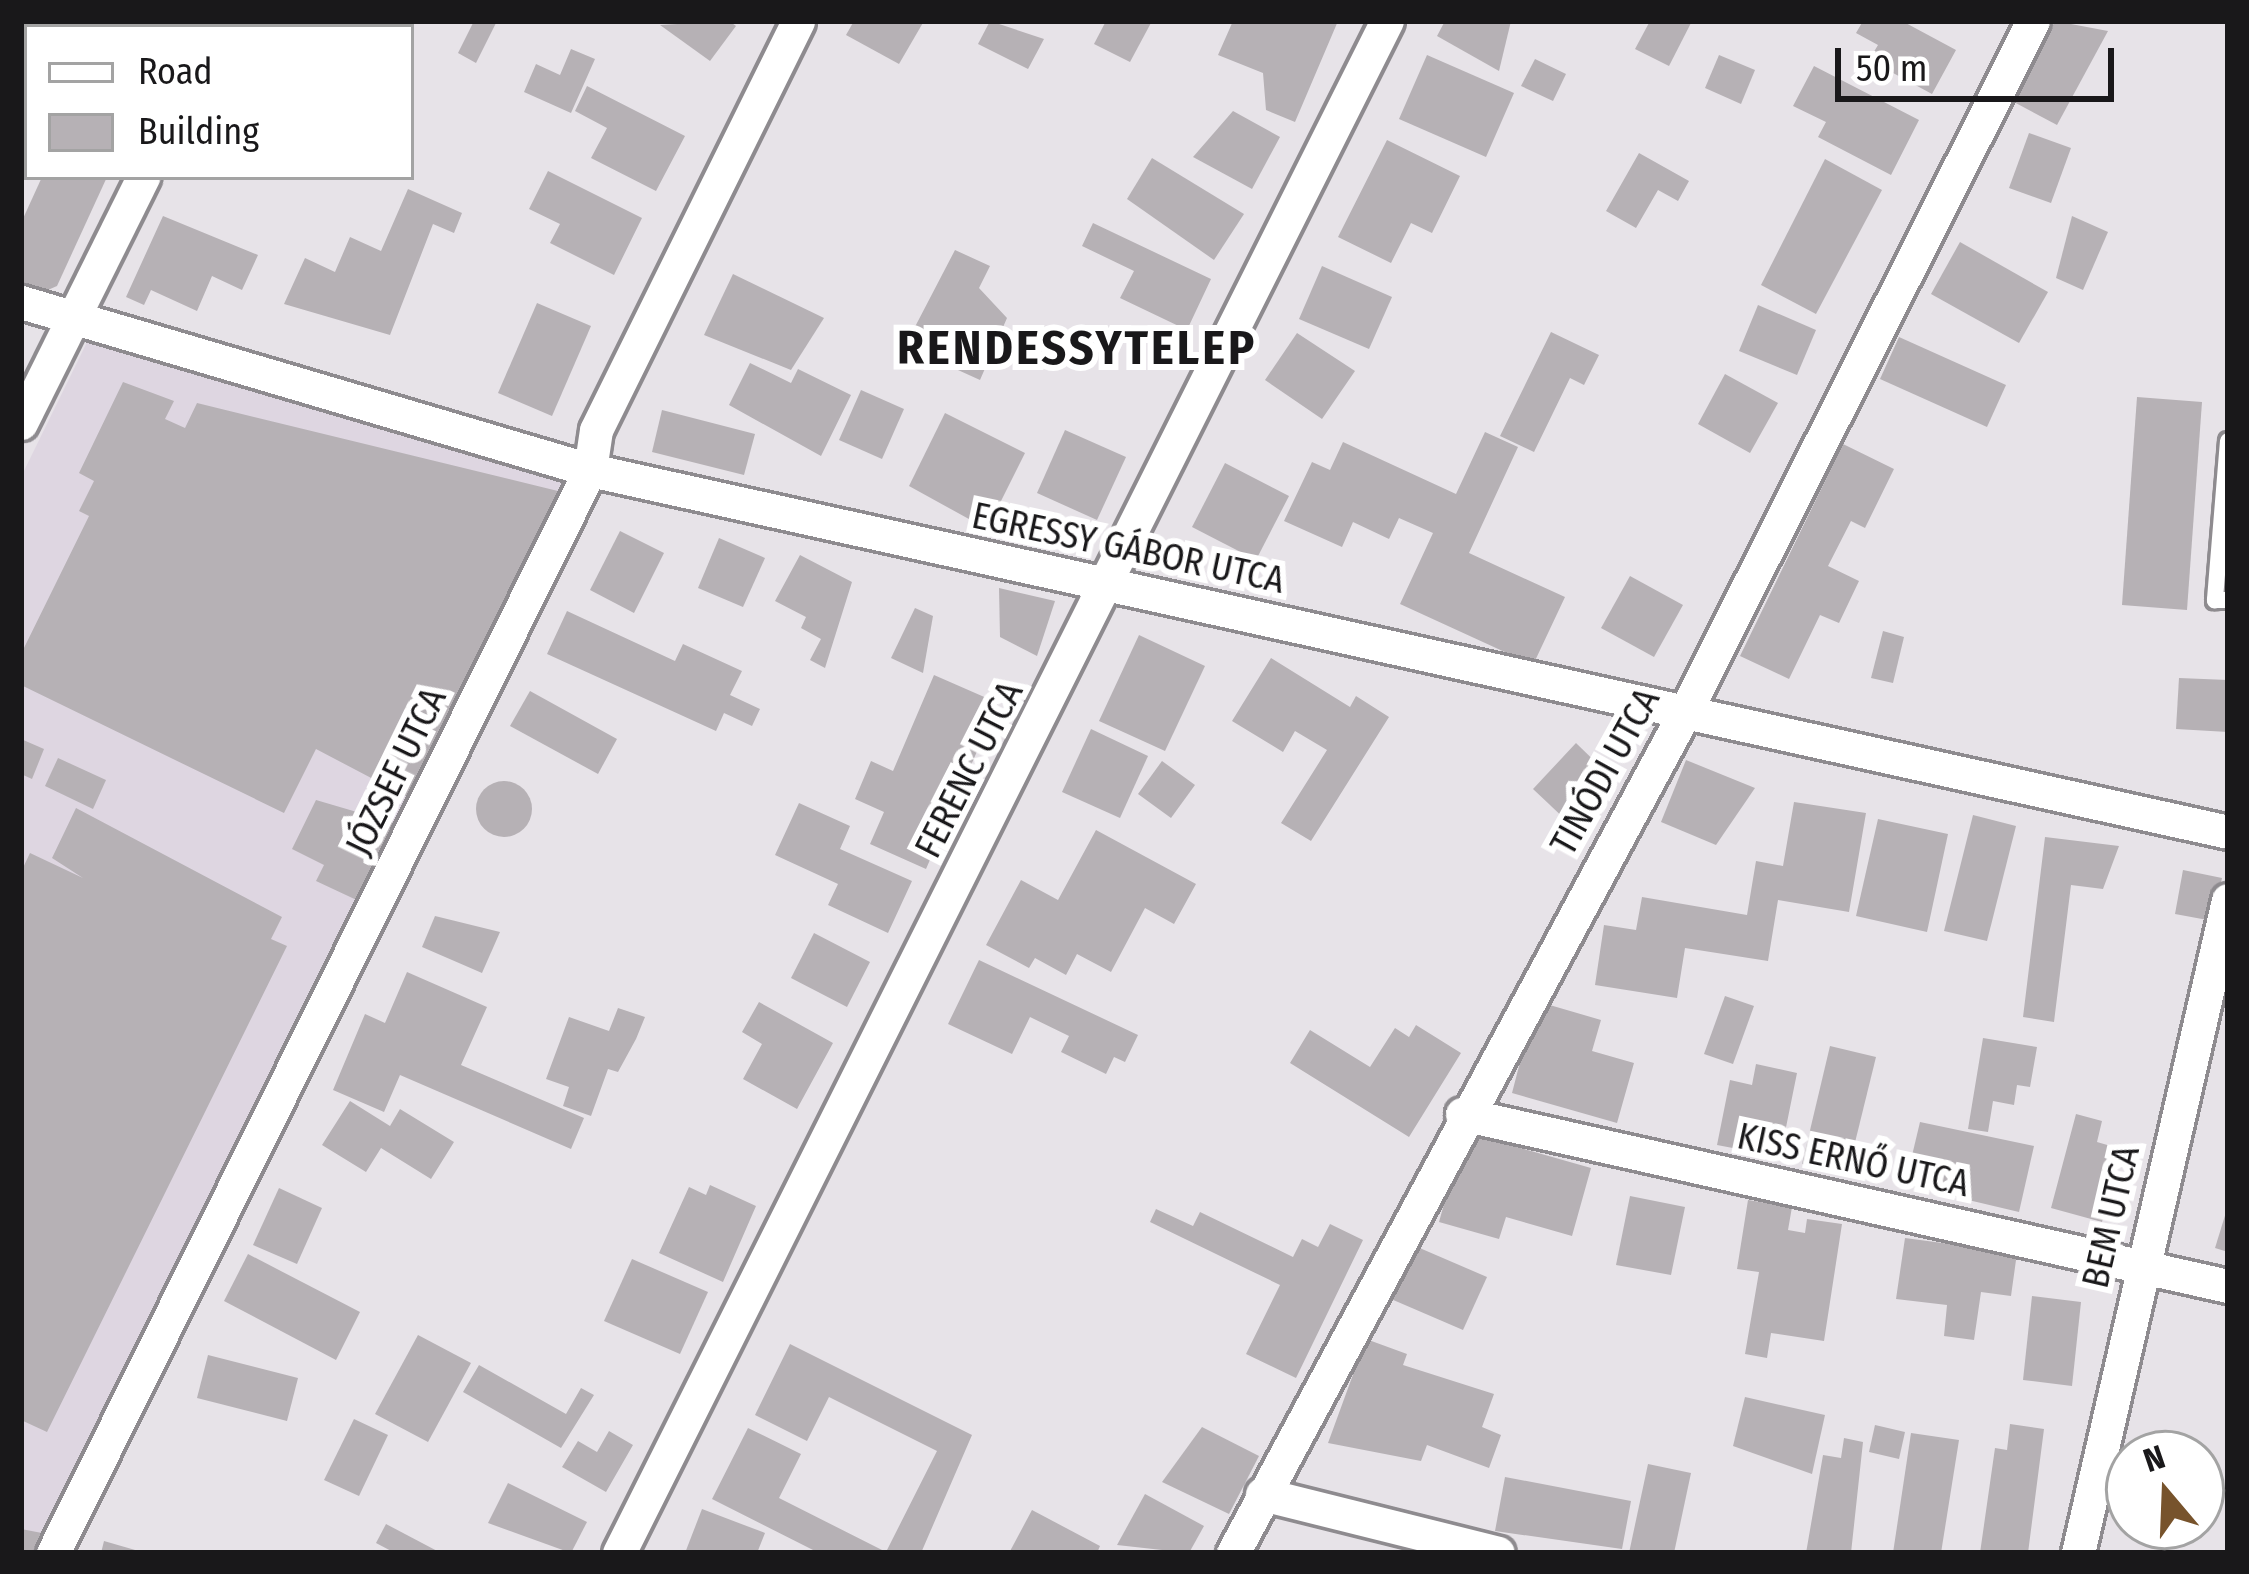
<!DOCTYPE html>
<html>
<head>
<meta charset="utf-8">
<style>
	body { margin:0 }
	#map { position:relative; width:2249px; height:1574px; overflow:hidden; background:#e7e3e8; font-family:"Fira Sans Condensed",sans-serif }
	div>[style] { position:absolute }
	.built>* { inset:0; background:#ded6e1 }
	.building>* { inset:0; background:#b6b1b5 }
	.round { border-radius:50% }
	.roads { filter:drop-shadow(3px 0 #8e8b8f) drop-shadow(-3px 0 #8e8b8f) drop-shadow(0 3px #8e8b8f) drop-shadow(0 -3px #8e8b8f) }
	.lane>* { height:16px; margin:-8px; padding:0 8px; transform-origin:8px; border-radius:8px; background:#fff }
	.street>* { height:33px; margin:-16.5px; padding:0 16.5px; transform-origin:16.5px; border-radius:16.5px; background:#fff }
	span { translate:-50% -50%; white-space:nowrap; text-align:center; line-height:1.15; -webkit-text-stroke:12px #fff; paint-order:stroke }
	.street-label { font-size:36px; color:#19181a }
	.district-label { font-size:48px; color:#19181a; font-weight:700; letter-spacing:3px }
	.frame { position:absolute; inset:0; border:24px solid #19181a; pointer-events:none }
	.legend { position:absolute; left:24px; top:24px; width:390px; height:156px; box-sizing:border-box; background:#fff; border:3px solid #a3a3a3; margin:0; padding:15px 21px; list-style:none; font-size:36px; color:#19181a }
	.legend li { display:flex; align-items:center; gap:24px; height:60px }
	.legend b { width:60px; border:3px solid #a3a3a3 }
	.north { position:absolute; left:2105px; top:1430px; width:120px; height:120px; box-sizing:border-box; background:#fff; border:3px solid #a3a3a3; border-radius:50%; rotate:341deg; font-size:33px; font-weight:700; line-height:48px; text-align:center; color:#19181a }
	.north::after { content:''; display:block; margin:auto; width:42px; height:54px; background:#77532c; clip-path:polygon(50% 0,100% 100%,50% 72%,0 100%) }
	.scale { position:absolute; left:1835px; top:48px; width:279px; height:54px; box-sizing:border-box; border:6px solid #19181a; border-top:0; padding-left:15px; font-size:36px; line-height:42px; white-space:nowrap; color:#19181a; -webkit-text-stroke:9px #fff; paint-order:stroke }
</style>
</head>
<body>
<div id="map">
	<div class="built">
		<i style="clip-path:polygon(91px 334px,566px 482px,35px 1553px,21px 1553px,21px 477px)"></i>
	</div>
	<div class="building">
		<i style="clip-path:polygon(21px 21px,122px 21px,27px 27px,27px 53px)"></i>
		<i style="clip-path:polygon(474px 21px,497px 21px,476px 63px,458px 53px)"></i>
		<i style="clip-path:polygon(729px 21px,736px 26px,710px 61px,660px 25px)"></i>
		<i style="clip-path:polygon(854px 21px,924px 21px,899px 64px,846px 35px)"></i>
		<i style="clip-path:polygon(990px 21px,1044px 39px,1028px 69px,978px 44px)"></i>
		<i style="clip-path:polygon(1106px 21px,1152px 21px,1130px 62px,1094px 44px)"></i>
		<i style="clip-path:polygon(1233px 21px,1338px 21px,1295px 122px,1266px 110px,1263px 73px,1218px 55px)"></i>
		<i style="clip-path:polygon(1445px 21px,1511px 21px,1499px 71px,1437px 36px)"></i>
		<i style="clip-path:polygon(1650px 21px,1692px 21px,1669px 66px,1635px 49px)"></i>
		<i style="clip-path:polygon(1863px 21px,1902px 21px,1956px 50px,1932px 94px,1869px 60px,1878px 45px,1856px 33px)"></i>
		<i style="clip-path:polygon(2055px 21px,2108px 31px,2057px 125px,2012px 101px)"></i>
		<i style="clip-path:polygon(571px 49px,595px 59px,571px 113px,524px 92px,536px 64px,560px 75px)"></i>
		<i style="clip-path:polygon(1427px 55px,1514px 93px,1486px 157px,1399px 119px)"></i>
		<i style="clip-path:polygon(1719px 55px,1755px 70px,1741px 104px,1705px 88px)"></i>
		<i style="clip-path:polygon(1535px 59px,1566px 74px,1553px 101px,1521px 86px)"></i>
		<i style="clip-path:polygon(1814px 66px,1919px 120px,1891px 175px,1818px 137px,1826px 122px,1793px 106px)"></i>
		<i style="clip-path:polygon(587px 86px,685px 136px,656px 191px,591px 158px,607px 128px,575px 111px)"></i>
		<i style="clip-path:polygon(1233px 111px,1280px 137px,1252px 189px,1193px 157px)"></i>
		<i style="clip-path:polygon(2029px 133px,2071px 148px,2051px 203px,2009px 188px)"></i>
		<i style="clip-path:polygon(1387px 140px,1460px 176px,1432px 233px,1411px 223px,1391px 263px,1338px 237px)"></i>
		<i style="clip-path:polygon(1639px 153px,1689px 181px,1678px 201px,1658px 190px,1636px 228px,1606px 211px)"></i>
		<i style="clip-path:polygon(1152px 158px,1244px 214px,1214px 260px,1127px 199px)"></i>
		<i style="clip-path:polygon(1825px 159px,1882px 190px,1816px 314px,1761px 285px)"></i>
		<i style="clip-path:polygon(548px 171px,642px 218px,614px 275px,550px 243px,560px 224px,529px 209px)"></i>
		<i style="clip-path:polygon(42px 177px,107px 177px,57px 286px,41px 293px,21px 287px,21px 223px)"></i>
		<i style="clip-path:polygon(408px 189px,462px 213px,454px 233px,433px 224px,390px 335px,284px 304px,305px 258px,335px 272px,350px 237px,381px 251px)"></i>
		<i style="clip-path:polygon(163px 216px,258px 255px,242px 290px,212px 276px,197px 311px,151px 290px,144px 305px,126px 297px)"></i>
		<i style="clip-path:polygon(2072px 216px,2108px 232px,2083px 290px,2056px 278px)"></i>
		<i style="clip-path:polygon(1093px 223px,1211px 279px,1187px 330px,1120px 298px,1134px 271px,1082px 246px)"></i>
		<i style="clip-path:polygon(1960px 242px,2048px 292px,2019px 343px,1931px 294px)"></i>
		<i style="clip-path:polygon(955px 250px,990px 266px,979px 288px,1007px 318px,980px 380px,905px 346px)"></i>
		<i style="clip-path:polygon(1322px 266px,1392px 297px,1369px 349px,1299px 319px)"></i>
		<i style="clip-path:polygon(733px 274px,824px 318px,791px 370px,704px 335px)"></i>
		<i style="clip-path:polygon(537px 303px,591px 326px,552px 416px,498px 393px)"></i>
		<i style="clip-path:polygon(1758px 305px,1816px 330px,1797px 375px,1739px 351px)"></i>
		<i style="clip-path:polygon(1551px 332px,1599px 355px,1584px 385px,1570px 378px,1534px 452px,1500px 436px)"></i>
		<i style="clip-path:polygon(1297px 333px,1355px 371px,1322px 419px,1265px 380px)"></i>
		<i style="clip-path:polygon(1899px 337px,2006px 385px,1987px 427px,1880px 379px)"></i>
		<i style="clip-path:polygon(750px 363px,791px 383px,798px 369px,851px 395px,821px 456px,729px 405px)"></i>
		<i style="clip-path:polygon(1725px 374px,1778px 403px,1750px 453px,1698px 424px)"></i>
		<i style="clip-path:polygon(123px 382px,174px 401px,165px 419px,185px 428px,197px 403px,566px 493px,415px 801px,316px 749px,284px 813px,21px 685px,21px 654px,89px 516px,79px 511px,94px 481px,79px 473px)"></i>
		<i style="clip-path:polygon(861px 390px,904px 409px,882px 459px,839px 440px)"></i>
		<i style="clip-path:polygon(2137px 397px,2202px 402px,2187px 610px,2122px 605px)"></i>
		<i style="clip-path:polygon(662px 410px,755px 434px,744px 475px,652px 452px)"></i>
		<i style="clip-path:polygon(945px 413px,1025px 453px,987px 529px,909px 486px)"></i>
		<i style="clip-path:polygon(1065px 430px,1126px 457px,1097px 520px,1037px 493px)"></i>
		<i style="clip-path:polygon(1485px 432px,1518px 447px,1469px 553px,1565px 597px,1533px 665px,1400px 604px,1433px 533px,1399px 518px,1389px 539px,1353px 522px,1342px 547px,1284px 521px,1312px 462px,1330px 470px,1343px 442px,1456px 494px)"></i>
		<i style="clip-path:polygon(1843px 444px,1894px 469px,1865px 528px,1851px 521px,1828px 566px,1859px 581px,1839px 623px,1820px 615px,1789px 679px,1740px 656px)"></i>
		<i style="clip-path:polygon(1225px 463px,1289px 496px,1256px 560px,1192px 527px)"></i>
		<i style="clip-path:polygon(620px 531px,664px 553px,634px 613px,590px 590px)"></i>
		<i style="clip-path:polygon(719px 538px,765px 558px,743px 607px,698px 588px)"></i>
		<i style="clip-path:polygon(800px 555px,852px 582px,825px 668px,810px 660px,821px 639px,801px 628px,806px 617px,775px 601px)"></i>
		<i style="clip-path:polygon(1630px 576px,1683px 605px,1654px 657px,1601px 628px)"></i>
		<i style="clip-path:polygon(999px 588px,1055px 601px,1037px 656px,1000px 637px)"></i>
		<i style="clip-path:polygon(915px 608px,933px 616px,923px 673px,891px 658px)"></i>
		<i style="clip-path:polygon(567px 611px,675px 661px,683px 644px,742px 671px,730px 695px,760px 709px,752px 726px,724px 713px,716px 731px,547px 654px)"></i>
		<i style="clip-path:polygon(1883px 631px,1904px 637px,1893px 683px,1871px 678px)"></i>
		<i style="clip-path:polygon(1139px 635px,1205px 666px,1165px 751px,1099px 721px)"></i>
		<i style="clip-path:polygon(1271px 658px,1350px 707px,1356px 696px,1389px 717px,1311px 841px,1281px 823px,1327px 750px,1295px 731px,1283px 752px,1232px 721px)"></i>
		<i style="clip-path:polygon(934px 675px,998px 703px,926px 869px,870px 844px,884px 812px,855px 799px,871px 761px,893px 771px)"></i>
		<i style="clip-path:polygon(2179px 678px,2228px 680px,2228px 732px,2176px 729px)"></i>
		<i style="clip-path:polygon(530px 691px,617px 739px,598px 774px,510px 726px)"></i>
		<i style="clip-path:polygon(1091px 729px,1148px 756px,1120px 818px,1062px 792px)"></i>
		<i style="clip-path:polygon(21px 739px,44px 749px,32px 779px,21px 774px)"></i>
		<i style="clip-path:polygon(1576px 743px,1611px 777px,1568px 822px,1533px 789px)"></i>
		<i style="clip-path:polygon(58px 758px,106px 780px,93px 809px,45px 786px)"></i>
		<i style="clip-path:polygon(1686px 760px,1755px 788px,1716px 845px,1661px 822px)"></i>
		<i style="clip-path:polygon(1162px 761px,1195px 785px,1171px 818px,1138px 794px)"></i>
		<i class="round" style="left:476px;top:781px;width:56px;height:56px"></i>
		<i style="clip-path:polygon(316px 800px,401px 825px,363px 903px,316px 881px,324px 865px,292px 849px)"></i>
		<i style="clip-path:polygon(1794px 802px,1866px 813px,1849px 912px,1778px 900px,1768px 961px,1685px 948px,1677px 998px,1595px 985px,1604px 925px,1636px 930px,1642px 897px,1747px 915px,1756px 861px,1783px 866px)"></i>
		<i style="clip-path:polygon(799px 803px,850px 826px,840px 849px,912px 881px,888px 933px,828px 905px,838px 884px,775px 855px)"></i>
		<i style="clip-path:polygon(76px 808px,282px 917px,271px 939px,287px 946px,47px 1432px,21px 1420px,21px 872px,30px 853px,83px 878px,52px 858px)"></i>
		<i style="clip-path:polygon(1973px 815px,2016px 826px,1987px 941px,1944px 931px)"></i>
		<i style="clip-path:polygon(1878px 819px,1948px 834px,1927px 932px,1856px 916px)"></i>
		<i style="clip-path:polygon(1096px 830px,1196px 884px,1174px 924px,1145px 908px,1111px 972px,1077px 954px,1066px 975px,1035px 958px,1029px 968px,986px 945px,1021px 880px,1058px 900px)"></i>
		<i style="clip-path:polygon(2045px 837px,2119px 846px,2103px 889px,2071px 885px,2054px 1022px,2023px 1017px)"></i>
		<i style="clip-path:polygon(2183px 870px,2222px 878px,2213px 921px,2175px 914px)"></i>
		<i style="clip-path:polygon(435px 916px,500px 932px,482px 973px,422px 947px)"></i>
		<i style="clip-path:polygon(814px 933px,870px 962px,847px 1007px,791px 978px)"></i>
		<i style="clip-path:polygon(979px 960px,1138px 1035px,1125px 1062px,1114px 1057px,1106px 1074px,1061px 1052px,1069px 1036px,1030px 1017px,1012px 1054px,948px 1024px)"></i>
		<i style="clip-path:polygon(407px 972px,487px 1007px,461px 1065px,584px 1118px,571px 1149px,400px 1075px,384px 1112px,333px 1090px,365px 1014px,385px 1023px)"></i>
		<i style="clip-path:polygon(1725px 996px,1754px 1006px,1733px 1064px,1704px 1054px)"></i>
		<i style="clip-path:polygon(1536px 1001px,1601px 1020px,1592px 1051px,1634px 1063px,1617px 1123px,1512px 1093px)"></i>
		<i style="clip-path:polygon(759px 1002px,833px 1043px,797px 1109px,743px 1079px,762px 1044px,742px 1032px)"></i>
		<i style="clip-path:polygon(618px 1008px,645px 1017px,636px 1039px,618px 1072px,608px 1069px,591px 1116px,563px 1106px,569px 1087px,546px 1079px,569px 1017px,609px 1031px)"></i>
		<i style="clip-path:polygon(1416px 1025px,1461px 1053px,1409px 1137px,1290px 1063px,1310px 1030px,1370px 1067px,1395px 1028px,1409px 1037px)"></i>
		<i style="clip-path:polygon(1983px 1038px,2037px 1047px,2030px 1087px,2017px 1085px,2014px 1105px,1993px 1101px,1988px 1132px,1968px 1129px)"></i>
		<i style="clip-path:polygon(1830px 1046px,1876px 1057px,1847px 1175px,1802px 1164px)"></i>
		<i style="clip-path:polygon(1756px 1064px,1797px 1073px,1780px 1157px,1717px 1145px,1730px 1080px,1752px 1085px)"></i>
		<i style="clip-path:polygon(350px 1101px,390px 1126px,400px 1109px,454px 1142px,431px 1179px,381px 1148px,366px 1172px,322px 1145px)"></i>
		<i style="clip-path:polygon(2076px 1114px,2102px 1121px,2097px 1142px,2121px 1149px,2102px 1222px,2051px 1208px)"></i>
		<i style="clip-path:polygon(1920px 1122px,2034px 1146px,2019px 1212px,1905px 1185px)"></i>
		<i style="clip-path:polygon(1464px 1132px,1591px 1168px,1572px 1236px,1506px 1217px,1499px 1239px,1439px 1222px)"></i>
		<i style="clip-path:polygon(710px 1185px,756px 1206px,723px 1282px,659px 1253px,689px 1187px,706px 1195px)"></i>
		<i style="clip-path:polygon(279px 1188px,322px 1208px,297px 1264px,253px 1245px)"></i>
		<i style="clip-path:polygon(1630px 1196px,1685px 1207px,1671px 1275px,1616px 1265px)"></i>
		<i style="clip-path:polygon(1748px 1200px,1792px 1207px,1788px 1230px,1805px 1233px,1807px 1219px,1842px 1224px,1824px 1341px,1771px 1333px,1767px 1358px,1745px 1354px,1759px 1272px,1737px 1269px)"></i>
		<i style="clip-path:polygon(1156px 1209px,1193px 1226px,1200px 1212px,1293px 1257px,1302px 1239px,1318px 1247px,1330px 1224px,1363px 1240px,1296px 1378px,1246px 1354px,1280px 1285px,1150px 1222px)"></i>
		<i style="clip-path:polygon(2227px 1209px,2228px 1209px,2228px 1252px,2215px 1248px)"></i>
		<i style="clip-path:polygon(1905px 1238px,2017px 1253px,2011px 1296px,1981px 1292px,1974px 1340px,1944px 1336px,1947px 1305px,1896px 1299px)"></i>
		<i style="clip-path:polygon(1415px 1246px,1487px 1277px,1463px 1330px,1391px 1299px)"></i>
		<i style="clip-path:polygon(248px 1254px,360px 1312px,336px 1360px,224px 1301px)"></i>
		<i style="clip-path:polygon(632px 1259px,708px 1292px,680px 1354px,604px 1321px)"></i>
		<i style="clip-path:polygon(2032px 1296px,2081px 1302px,2072px 1386px,2023px 1380px)"></i>
		<i style="clip-path:polygon(418px 1335px,471px 1363px,428px 1442px,375px 1414px)"></i>
		<i style="clip-path:polygon(1366px 1339px,1407px 1354px,1403px 1365px,1494px 1394px,1482px 1427px,1501px 1435px,1489px 1468px,1427px 1445px,1421px 1461px,1328px 1443px)"></i>
		<i style="clip-path:polygon(790px 1344px,972px 1435px,921px 1553px,819px 1553px,712px 1499px,748px 1428px,801px 1454px,779px 1498px,886px 1552px,937px 1451px,829px 1397px,807px 1441px,755px 1415px)"></i>
		<i style="clip-path:polygon(208px 1355px,298px 1378px,287px 1421px,197px 1398px)"></i>
		<i style="clip-path:polygon(479px 1365px,566px 1414px,581px 1388px,594px 1395px,561px 1448px,463px 1392px)"></i>
		<i style="clip-path:polygon(1745px 1397px,1825px 1415px,1812px 1474px,1733px 1446px)"></i>
		<i style="clip-path:polygon(354px 1419px,388px 1435px,359px 1496px,324px 1480px)"></i>
		<i style="clip-path:polygon(2010px 1424px,2044px 1429px,2028px 1553px,1980px 1553px,1995px 1448px,2007px 1450px)"></i>
		<i style="clip-path:polygon(1875px 1425px,1905px 1432px,1899px 1459px,1869px 1452px)"></i>
		<i style="clip-path:polygon(1202px 1427px,1259px 1456px,1229px 1514px,1162px 1482px)"></i>
		<i style="clip-path:polygon(609px 1431px,633px 1445px,606px 1492px,562px 1467px,578px 1441px,597px 1452px)"></i>
		<i style="clip-path:polygon(1911px 1433px,1959px 1440px,1941px 1553px,1893px 1553px)"></i>
		<i style="clip-path:polygon(1844px 1438px,1863px 1442px,1851px 1553px,1806px 1553px,1823px 1455px,1841px 1458px)"></i>
		<i style="clip-path:polygon(1648px 1464px,1691px 1473px,1674px 1553px,1629px 1553px)"></i>
		<i style="clip-path:polygon(1505px 1477px,1631px 1501px,1622px 1549px,1495px 1531px)"></i>
		<i style="clip-path:polygon(508px 1483px,587px 1522px,571px 1553px,488px 1523px)"></i>
		<i style="clip-path:polygon(1145px 1494px,1204px 1526px,1189px 1553px,1117px 1545px)"></i>
		<i style="clip-path:polygon(702px 1509px,765px 1533px,757px 1553px,685px 1553px)"></i>
		<i style="clip-path:polygon(1032px 1510px,1100px 1546px,1097px 1553px,1009px 1553px)"></i>
		<i style="clip-path:polygon(386px 1524px,441px 1553px,395px 1553px,376px 1543px)"></i>
		<i style="clip-path:polygon(2126px 1526px,2202px 1526px,2198px 1540px,2173px 1544px)"></i>
		<i style="clip-path:polygon(21px 1529px,42px 1533px,33px 1553px,21px 1553px)"></i>
		<i style="clip-path:polygon(104px 1541px,142px 1552px,142px 1553px,101px 1553px)"></i>
	</div>
	<div class="roads">
		<div class="lane">
			<i style="left:2228px;top:441px;width:160px;rotate:94.7deg"></i>
			<i style="left:2215px;top:600px;width:13px"></i>
		</div>
		<div class="street">
			<i style="left:217px;top:27px;width:7px;rotate:-63deg"></i>
			<i style="left:21px;top:302px;width:593px;rotate:16.45deg"></i>
			<i style="left:590px;top:470px;width:1678px;rotate:12.46deg"></i>
			<i style="left:21px;top:423px;width:275px;rotate:-63.6deg"></i>
			<i style="left:1462px;top:1114px;width:785px;rotate:12.66deg"></i>
			<i style="left:1262px;top:1494px;width:243px;rotate:14deg"></i>
			<i style="left:53px;top:1553px;width:1209px;rotate:-63.63deg"></i>
			<i style="left:590px;top:470px;width:40px;rotate:-81.5deg"></i>
			<i style="left:596px;top:430px;width:456px;rotate:-63.7deg"></i>
			<i style="left:619px;top:1553px;width:1714px;rotate:-63.38deg"></i>
			<i style="left:1233px;top:1553px;width:957px;rotate:-61.75deg"></i>
			<i style="left:1686px;top:710px;width:771px;rotate:-63.27deg"></i>
			<i style="left:2078px;top:1553px;width:670px;rotate:-77.06deg"></i>
		</div>
	</div>
	<div class="street-label">
		<span style="left:1128px;top:549px;rotate:12deg">EGRESSY GÁBOR UTCA</span>
		<span style="left:970px;top:770px;rotate:-63deg">FERENC UTCA</span>
		<span style="left:397px;top:772px;rotate:-64deg">JÓZSEF UTCA</span>
		<span style="left:1606px;top:772px;rotate:-61deg">TINÓDI UTCA</span>
		<span style="left:1853px;top:1161px;rotate:12deg">KISS ERNŐ UTCA</span>
		<span style="left:2112px;top:1217px;rotate:-77deg">BEM UTCA</span>
	</div>
	<div class="district-label">
		<span style="left:1077px;top:349px">RENDESSYTELEP</span>
	</div>
	<div class="frame"></div>
	<ul class="legend">
	<li><b style="height:15px;background:#fff"></b>Road</li>
	<li><b style="height:33px;background:#b6b1b5"></b>Building</li>
	</ul>
	<div class="north">N</div>
	<div class="scale">50 m</div>
</div>
</body>
</html>
